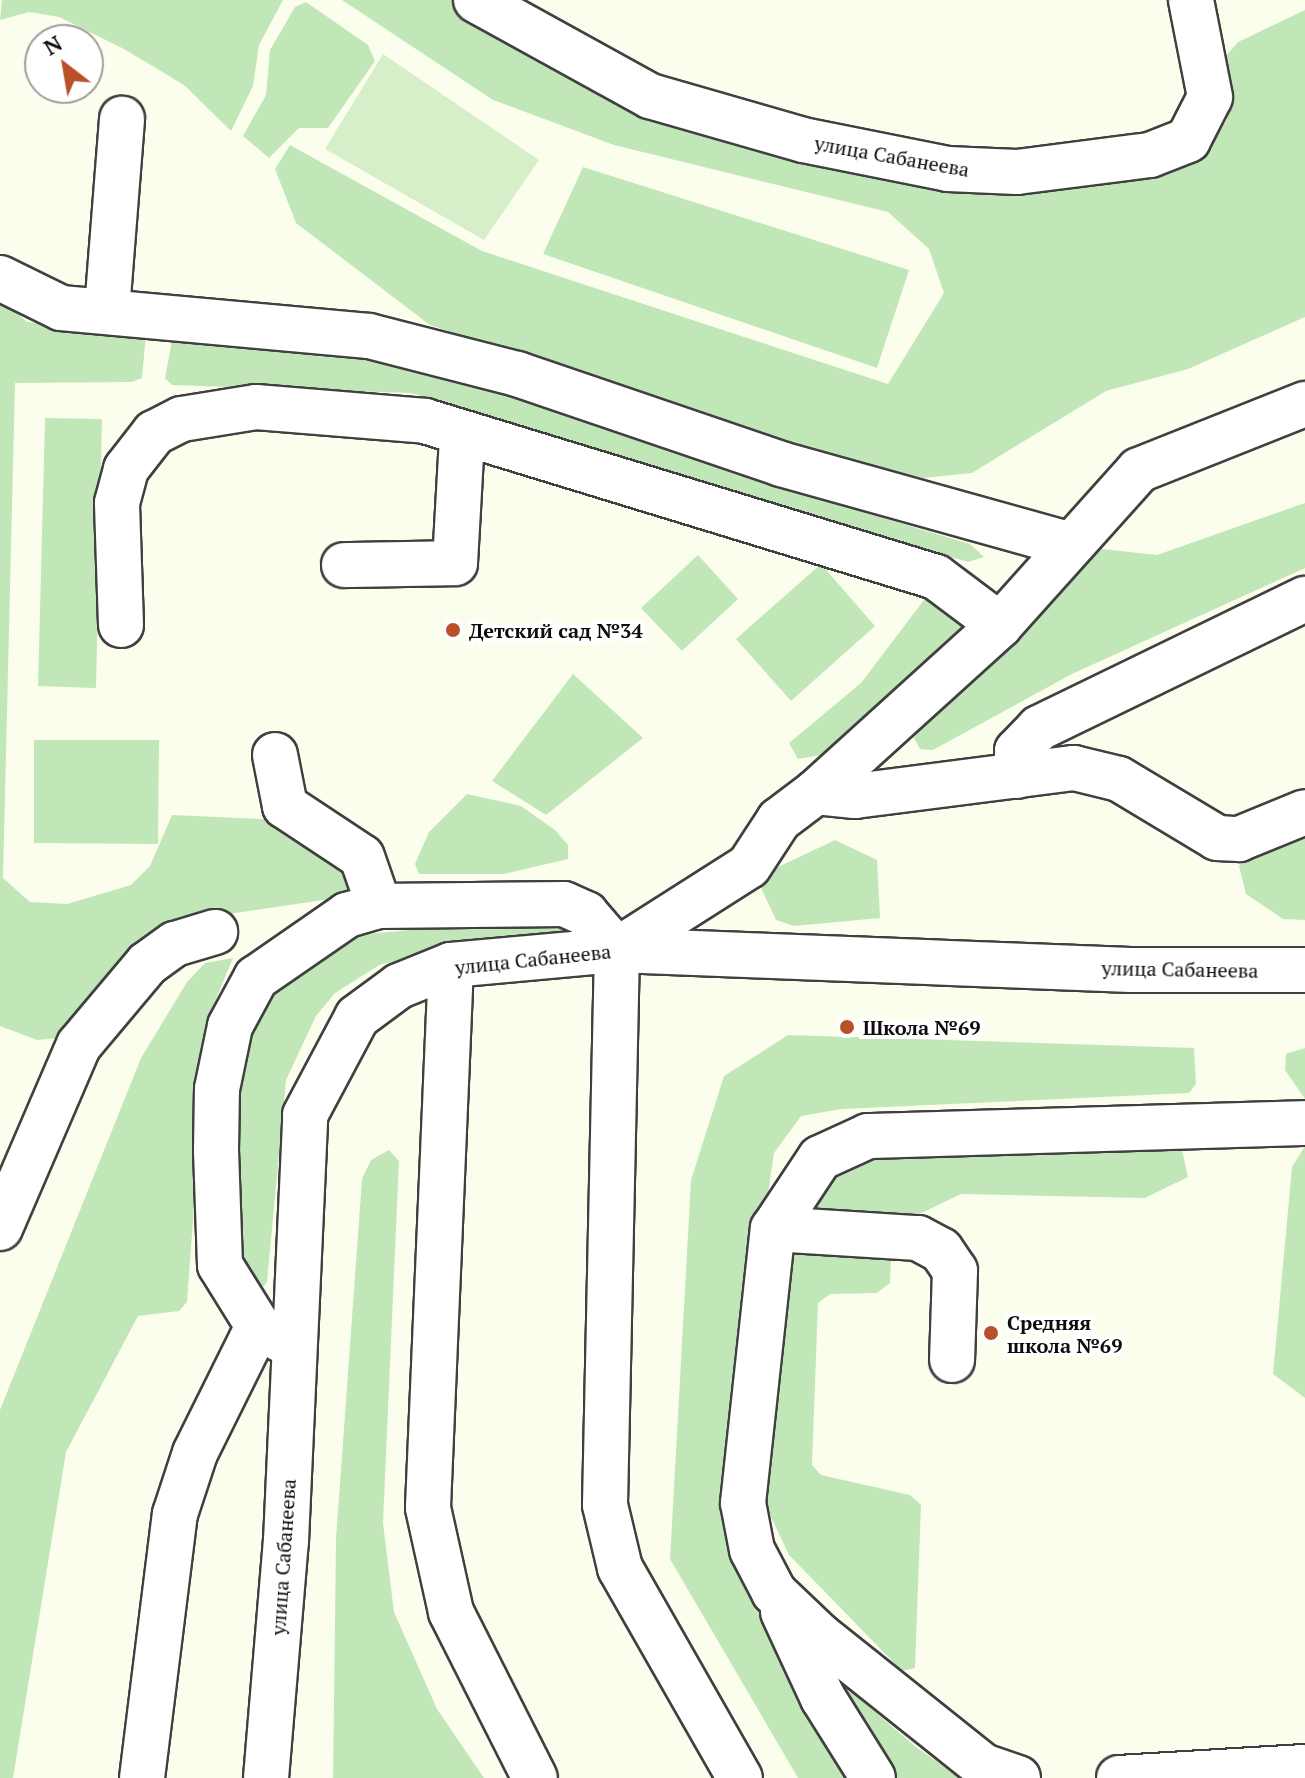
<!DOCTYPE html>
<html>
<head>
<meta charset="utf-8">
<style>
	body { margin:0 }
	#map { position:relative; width:1305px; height:1778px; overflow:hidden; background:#fcfeed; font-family:"PT Serif",serif }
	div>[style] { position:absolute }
	.green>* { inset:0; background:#c1e7b8 }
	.pitch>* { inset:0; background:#d6efc9 }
	.roads { filter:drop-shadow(2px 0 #404040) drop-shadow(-2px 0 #404040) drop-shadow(0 2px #404040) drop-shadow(0 -2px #404040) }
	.minor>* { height:44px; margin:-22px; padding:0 22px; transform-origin:22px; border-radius:22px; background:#fff }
	.dots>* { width:22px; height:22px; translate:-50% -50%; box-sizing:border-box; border:4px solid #fff; border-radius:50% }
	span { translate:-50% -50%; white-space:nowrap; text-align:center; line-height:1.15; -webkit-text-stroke:8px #fff; paint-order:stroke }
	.street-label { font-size:20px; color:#0d0d0d }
	.poi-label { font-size:20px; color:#0d0d0d; font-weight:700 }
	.left { translate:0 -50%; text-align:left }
	.north { position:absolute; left:24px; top:24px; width:80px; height:80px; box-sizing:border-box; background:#fff; border:2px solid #9e9e9e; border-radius:50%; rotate:329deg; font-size:22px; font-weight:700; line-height:32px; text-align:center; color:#0d0d0d }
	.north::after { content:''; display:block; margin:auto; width:28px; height:36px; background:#b8512a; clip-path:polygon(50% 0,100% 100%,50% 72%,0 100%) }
</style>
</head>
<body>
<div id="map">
	<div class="green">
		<i style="clip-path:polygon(2px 0,283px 0,259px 45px,253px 86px,231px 131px,184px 85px,124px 49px,59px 17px,29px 12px,0 20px)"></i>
		<i style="clip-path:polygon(342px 0,452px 0,649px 106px,949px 193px,1160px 174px,1201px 159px,1227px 120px,1226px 56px,1238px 42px,1305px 10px,1305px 317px,1188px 369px,1106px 391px,972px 473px,923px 478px,813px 451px,430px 325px,296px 223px,275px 169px,290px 145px,482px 251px,888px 384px,944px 293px,929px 249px,888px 212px,614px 145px,493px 100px)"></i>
		<i style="clip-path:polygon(306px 2px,368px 45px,375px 61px,328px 128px,299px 128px,269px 158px,243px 136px,266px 95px,270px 50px,295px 7px)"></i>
		<i style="clip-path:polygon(583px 167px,909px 270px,877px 368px,543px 254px)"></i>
		<i style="clip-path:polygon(0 298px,27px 322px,146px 334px,142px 378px,132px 382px,15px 383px,3px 878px,30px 902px,67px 904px,131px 885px,150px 866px,172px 815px,283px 820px,347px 869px,348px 889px,337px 898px,235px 913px,172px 933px,60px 1038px,37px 1040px,0 1026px)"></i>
		<i style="clip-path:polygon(173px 335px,351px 352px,441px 370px,732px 473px,970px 544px,984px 557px,968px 562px,411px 393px,172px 385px,165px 378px)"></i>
		<i style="clip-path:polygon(45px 418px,102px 419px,96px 688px,38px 686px)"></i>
		<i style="clip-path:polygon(1305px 503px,1305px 568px,1072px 674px,933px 750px,920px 749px,914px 738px,925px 722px,1086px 557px,1102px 549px,1157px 555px)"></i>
		<i style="clip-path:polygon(698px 555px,738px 599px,682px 651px,641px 608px)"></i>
		<i style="clip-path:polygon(821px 564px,875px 626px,791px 701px,736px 639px)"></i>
		<i style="clip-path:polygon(930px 592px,968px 627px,838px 752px,798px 759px,789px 743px,861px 683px)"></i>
		<i style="clip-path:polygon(573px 674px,643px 738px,546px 815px,492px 781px)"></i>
		<i style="clip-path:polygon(34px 740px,159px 740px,158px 844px,34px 843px)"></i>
		<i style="clip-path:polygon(467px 794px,521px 806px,555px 830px,568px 845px,568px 859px,504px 874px,419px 874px,415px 864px,429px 832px)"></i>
		<i style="clip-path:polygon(1305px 827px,1305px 920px,1283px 919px,1246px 894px,1239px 866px,1250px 853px)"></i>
		<i style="clip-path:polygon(835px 840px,877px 860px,880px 918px,794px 926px,776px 920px,761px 888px,772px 870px)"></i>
		<i style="clip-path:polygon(556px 917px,572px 933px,381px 964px,335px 993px,316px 1016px,286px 1080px,267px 1282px,260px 1290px,238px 1271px,232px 1093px,243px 1047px,271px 991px,355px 935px)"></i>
		<i style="clip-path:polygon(233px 958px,208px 1018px,187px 1302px,179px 1311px,138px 1316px,66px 1452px,13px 1778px,0 1778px,0 1410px,141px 1058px,187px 982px,205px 963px)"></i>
		<i style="clip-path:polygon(788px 1035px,1194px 1048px,1196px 1084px,1189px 1093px,842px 1109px,801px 1116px,774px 1153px,726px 1483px,849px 1778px,798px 1778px,670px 1559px,691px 1180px,724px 1076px)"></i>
		<i style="clip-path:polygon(1305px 1048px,1305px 1099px,1285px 1070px,1286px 1054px)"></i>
		<i style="clip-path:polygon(1305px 1146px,1305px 1398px,1273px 1374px,1292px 1167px)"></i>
		<i style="clip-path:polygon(389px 1150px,399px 1161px,383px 1523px,394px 1612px,437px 1709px,484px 1778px,333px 1778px,336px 1539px,362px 1179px,371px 1160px)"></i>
		<i style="clip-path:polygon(1182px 1150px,1188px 1177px,1145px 1198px,961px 1194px,911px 1218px,798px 1209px,820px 1180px,863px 1160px)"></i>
		<i style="clip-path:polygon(794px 1243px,880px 1245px,891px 1261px,890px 1283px,877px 1293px,830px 1294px,818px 1303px,812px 1465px,821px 1475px,910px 1495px,921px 1505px,915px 1668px,902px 1671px,789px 1555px,762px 1498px,786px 1255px)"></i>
		<i style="clip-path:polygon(814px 1660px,916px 1747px,960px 1778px,897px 1778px)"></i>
	</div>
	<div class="pitch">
		<i style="clip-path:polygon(383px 54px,539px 160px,484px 240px,325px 149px)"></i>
	</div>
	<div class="roads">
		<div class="minor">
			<i style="left:476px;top:0;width:199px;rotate:28.9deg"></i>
			<i style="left:650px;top:96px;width:159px;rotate:16deg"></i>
			<i style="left:803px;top:140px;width:148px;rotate:11.3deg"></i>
			<i style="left:948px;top:169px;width:69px;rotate:2.5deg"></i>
			<i style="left:1017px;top:172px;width:134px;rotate:-7.3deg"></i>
			<i style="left:1150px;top:155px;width:41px;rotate:-21.5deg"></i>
			<i style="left:1188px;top:140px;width:48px;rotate:-62.9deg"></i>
			<i style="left:1210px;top:97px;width:99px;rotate:-101.1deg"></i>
			<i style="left:0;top:278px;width:68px;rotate:26.2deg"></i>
			<i style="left:61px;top:308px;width:309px;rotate:5.2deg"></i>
			<i style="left:369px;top:336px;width:153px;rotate:14.4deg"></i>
			<i style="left:517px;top:374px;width:279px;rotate:18.8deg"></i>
			<i style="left:781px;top:464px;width:297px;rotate:15.6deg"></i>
			<i style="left:107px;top:310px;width:192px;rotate:-85.5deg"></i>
			<i style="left:344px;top:565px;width:111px;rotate:-1deg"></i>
			<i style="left:455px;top:563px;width:125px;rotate:-86.8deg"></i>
			<i style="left:121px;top:625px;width:122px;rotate:-91.9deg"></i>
			<i style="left:117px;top:503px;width:35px;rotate:-75deg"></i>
			<i style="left:126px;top:469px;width:46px;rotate:-52.1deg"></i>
			<i style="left:154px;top:433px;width:31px;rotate:-27deg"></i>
			<i style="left:182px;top:419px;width:75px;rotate:-9.2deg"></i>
			<i style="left:256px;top:407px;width:170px;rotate:4.7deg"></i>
			<i style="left:425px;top:421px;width:534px;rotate:16.98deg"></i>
			<i style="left:936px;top:577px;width:80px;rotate:36.9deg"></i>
			<i style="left:275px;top:755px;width:52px;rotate:78.9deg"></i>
			<i style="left:285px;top:806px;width:92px;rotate:33.5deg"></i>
			<i style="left:362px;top:857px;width:52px;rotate:70.9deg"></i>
			<i style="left:1017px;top:776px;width:25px;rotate:-90deg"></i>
			<i style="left:1017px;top:751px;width:32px;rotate:-46deg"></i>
			<i style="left:1039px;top:728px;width:296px;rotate:-25.9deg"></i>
			<i style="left:816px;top:792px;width:248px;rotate:-42.2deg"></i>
			<i style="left:1000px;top:625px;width:208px;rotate:-48.1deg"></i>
			<i style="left:1139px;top:470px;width:179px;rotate:-21.7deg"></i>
			<i style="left:617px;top:950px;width:156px;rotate:-32.5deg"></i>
			<i style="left:749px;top:866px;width:55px;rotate:-56.9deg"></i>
			<i style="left:779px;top:820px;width:46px;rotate:-37.1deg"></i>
			<i style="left:816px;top:792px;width:39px;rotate:6deg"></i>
			<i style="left:855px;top:796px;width:221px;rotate:-7.3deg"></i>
			<i style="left:1074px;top:768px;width:46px;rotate:13.7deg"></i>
			<i style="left:1119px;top:779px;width:114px;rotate:31deg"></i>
			<i style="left:1217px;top:838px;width:22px;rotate:3deg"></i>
			<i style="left:1239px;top:839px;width:71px;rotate:-22.2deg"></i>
			<i style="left:451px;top:965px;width:543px;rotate:92.43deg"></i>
			<i style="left:428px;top:1508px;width:107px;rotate:77.5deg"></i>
			<i style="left:451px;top:1612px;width:186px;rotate:63.2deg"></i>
			<i style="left:0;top:1228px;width:199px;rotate:-66.7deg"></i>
			<i style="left:79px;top:1045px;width:106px;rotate:-50deg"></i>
			<i style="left:147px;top:964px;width:34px;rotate:-36deg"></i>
			<i style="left:175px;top:944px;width:42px;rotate:-16.7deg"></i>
			<i style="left:773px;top:1229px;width:145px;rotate:3.6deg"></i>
			<i style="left:918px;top:1238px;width:26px;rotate:28deg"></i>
			<i style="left:941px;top:1250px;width:25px;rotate:56deg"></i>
			<i style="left:955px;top:1271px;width:89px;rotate:91.9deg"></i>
			<i style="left:258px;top:1326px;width:72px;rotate:-121.9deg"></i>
			<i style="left:220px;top:1265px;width:114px;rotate:-92deg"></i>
			<i style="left:216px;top:1151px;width:62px;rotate:-89.1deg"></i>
			<i style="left:217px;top:1089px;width:64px;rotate:-78.3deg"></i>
			<i style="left:230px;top:1026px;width:55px;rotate:-61.6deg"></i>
			<i style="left:256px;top:978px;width:111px;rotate:-34.7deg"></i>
			<i style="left:347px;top:915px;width:33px;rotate:-16deg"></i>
			<i style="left:379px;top:906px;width:185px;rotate:-0.6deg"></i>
			<i style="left:564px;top:904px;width:24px;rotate:24deg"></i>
			<i style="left:586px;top:914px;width:48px;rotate:49.3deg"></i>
			<i style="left:617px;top:950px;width:555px;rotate:91.24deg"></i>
			<i style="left:605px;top:1505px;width:65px;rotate:76.6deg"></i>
			<i style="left:620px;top:1568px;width:242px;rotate:60.3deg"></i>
			<i style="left:783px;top:1612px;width:95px;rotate:65.1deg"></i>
			<i style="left:823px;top:1698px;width:94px;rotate:58deg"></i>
			<i style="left:142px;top:1778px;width:266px;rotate:-82.9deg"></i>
			<i style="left:175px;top:1514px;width:64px;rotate:-71.8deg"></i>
			<i style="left:195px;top:1453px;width:142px;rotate:-63.6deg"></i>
			<i style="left:258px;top:1326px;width:27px;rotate:31deg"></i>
			<i style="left:266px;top:1778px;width:238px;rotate:-85.2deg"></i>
			<i style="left:286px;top:1541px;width:426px;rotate:-87.4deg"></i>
			<i style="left:305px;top:1115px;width:111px;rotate:-62deg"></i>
			<i style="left:357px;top:1017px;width:52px;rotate:-36.4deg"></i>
			<i style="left:399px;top:986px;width:56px;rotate:-22deg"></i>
			<i style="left:451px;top:965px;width:167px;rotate:-5.2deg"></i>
			<i style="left:617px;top:950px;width:514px;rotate:2.23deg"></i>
			<i style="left:1131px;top:970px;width:174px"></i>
			<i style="left:1018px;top:1778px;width:37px;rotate:-161deg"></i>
			<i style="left:983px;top:1766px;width:208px;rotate:-141.4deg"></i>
			<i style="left:820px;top:1636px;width:64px;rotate:-136.3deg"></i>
			<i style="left:774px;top:1592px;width:47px;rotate:-117.6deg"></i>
			<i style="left:752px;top:1550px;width:48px;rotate:-100.8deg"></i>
			<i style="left:743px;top:1503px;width:276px;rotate:-83.8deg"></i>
			<i style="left:773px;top:1229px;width:85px;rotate:-56.5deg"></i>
			<i style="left:820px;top:1158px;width:53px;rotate:-24.6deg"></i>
			<i style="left:868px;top:1136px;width:437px;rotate:-1.7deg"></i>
			<i style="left:1119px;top:1778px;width:186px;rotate:-3.4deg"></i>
		</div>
	</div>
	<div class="dots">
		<i style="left:453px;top:630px;background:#b8512a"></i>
		<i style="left:847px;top:1027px;background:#b8512a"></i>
		<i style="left:991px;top:1333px;background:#b8512a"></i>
	</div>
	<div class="street-label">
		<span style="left:892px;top:156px;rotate:10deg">улица Сабанеева</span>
		<span style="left:533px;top:959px;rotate:-6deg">улица Сабанеева</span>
		<span style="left:1180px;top:969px;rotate:1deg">улица Сабанеева</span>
		<span style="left:283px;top:1557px;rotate:-86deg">улица Сабанеева</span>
	</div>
	<div class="poi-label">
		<span class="left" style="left:469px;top:630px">Детский сад №34</span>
		<span class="left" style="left:863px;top:1027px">Школа №69</span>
		<span class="left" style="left:1007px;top:1334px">Средняя<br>школа №69</span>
	</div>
	<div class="north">N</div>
</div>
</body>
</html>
